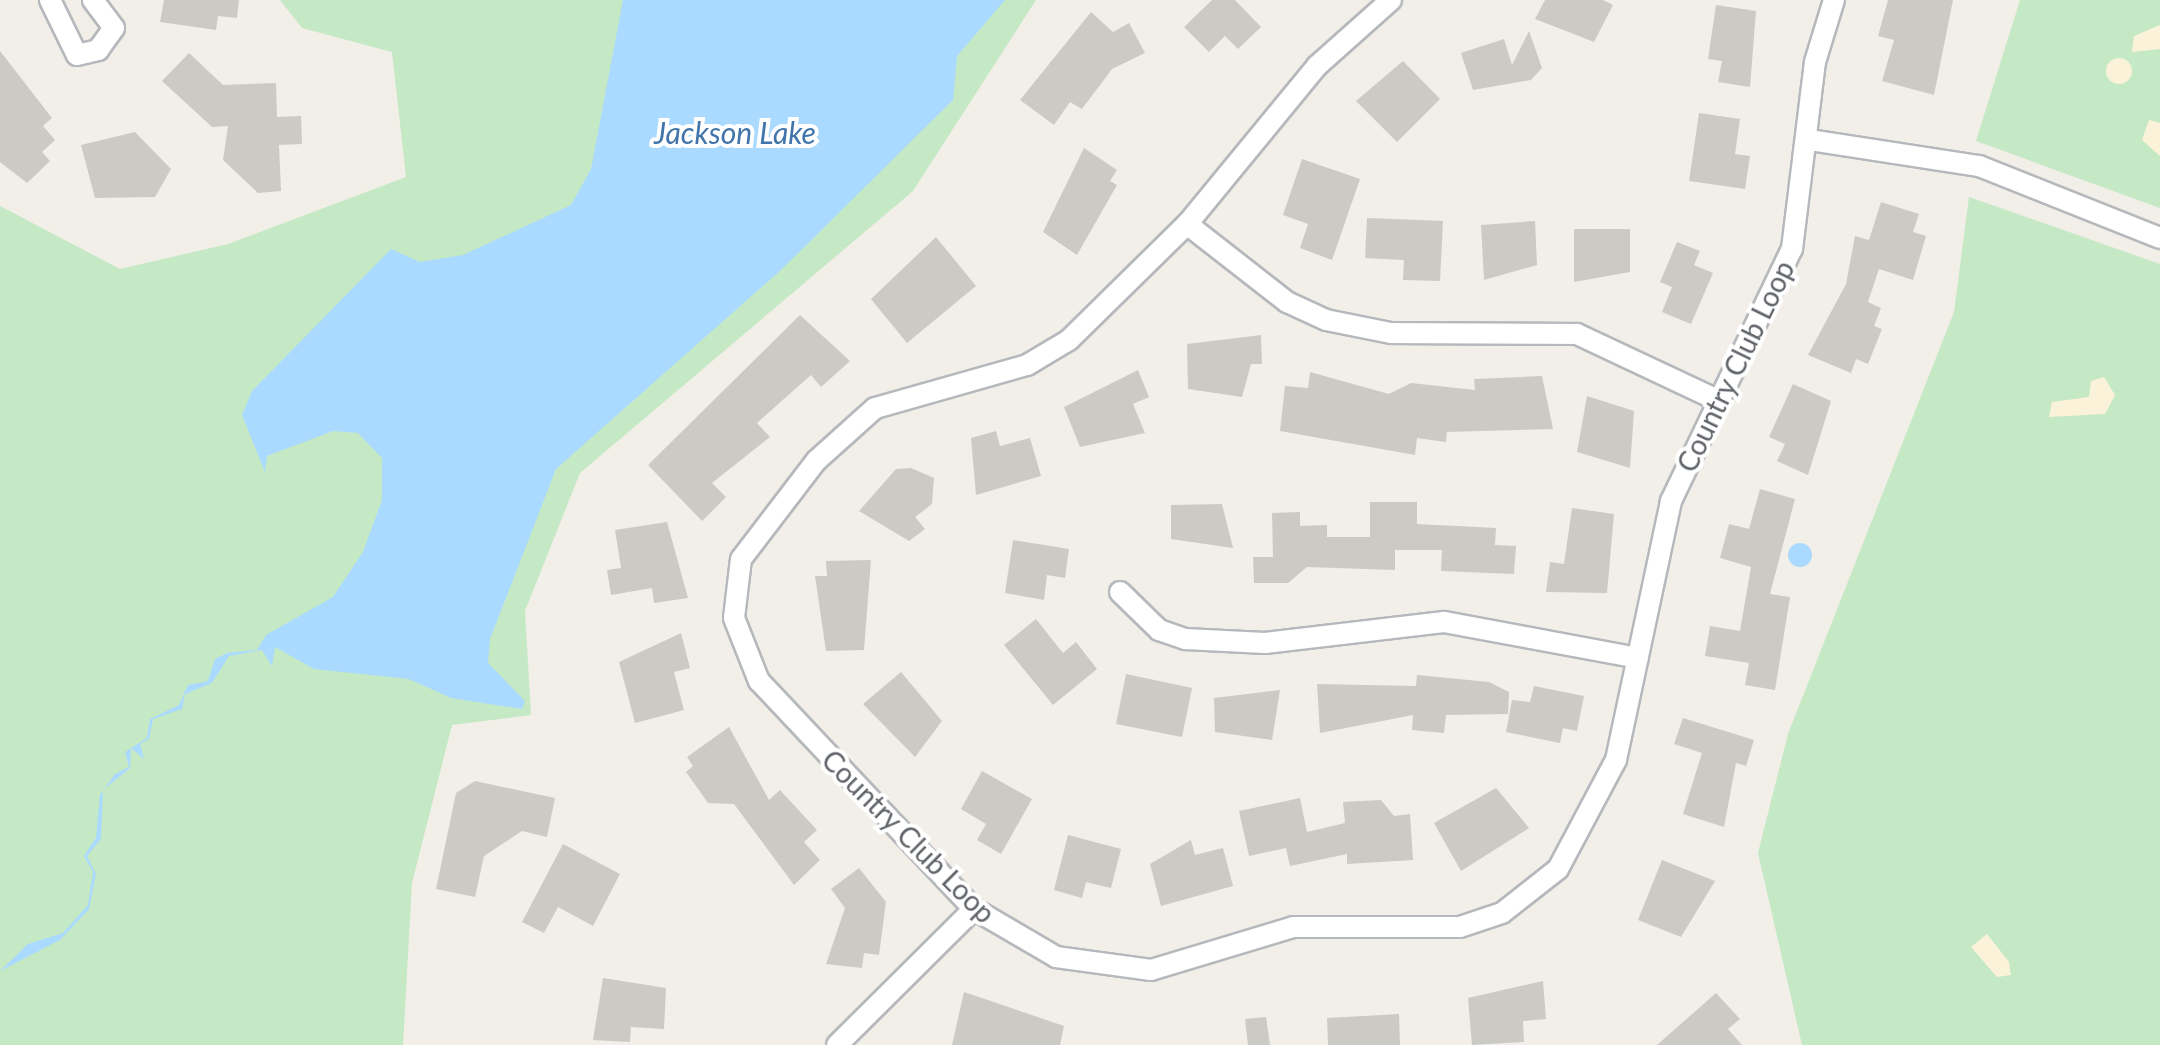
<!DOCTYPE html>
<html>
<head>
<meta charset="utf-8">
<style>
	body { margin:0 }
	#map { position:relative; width:2160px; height:1045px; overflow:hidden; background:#f1efe8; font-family:Lato,sans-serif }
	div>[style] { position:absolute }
	.green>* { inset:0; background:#c5e8c5 }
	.sand>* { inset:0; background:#fbf3d9 }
	.round { border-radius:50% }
	.water>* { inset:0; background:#aadaff }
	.building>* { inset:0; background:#cccac5 }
	.roads { filter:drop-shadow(2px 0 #b5b8bc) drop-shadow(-2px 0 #b5b8bc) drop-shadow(0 2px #b5b8bc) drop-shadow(0 -2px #b5b8bc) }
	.street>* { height:20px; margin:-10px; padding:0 10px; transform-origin:10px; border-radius:10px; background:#fff }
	span { translate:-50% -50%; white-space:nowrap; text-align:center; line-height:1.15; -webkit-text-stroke:8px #fff; paint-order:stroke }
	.street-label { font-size:28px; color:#5f6368 }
	.water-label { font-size:30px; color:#4174aa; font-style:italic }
</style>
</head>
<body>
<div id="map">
	<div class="green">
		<i style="clip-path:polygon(280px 0,1036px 0,913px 191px,580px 473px,525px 611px,531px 715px,452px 725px,412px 883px,403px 1045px,0 1045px,0 206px,120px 269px,228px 244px,406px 177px,392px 52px,302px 28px)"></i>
		<i style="clip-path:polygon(2020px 0,2160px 0,2160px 208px,1976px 141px)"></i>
		<i style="clip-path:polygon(1969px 197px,2160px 264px,2160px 1045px,1802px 1045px,1758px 853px,1788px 734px,1954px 312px)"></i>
	</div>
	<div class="sand">
		<i style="clip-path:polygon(2160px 25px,2160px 49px,2132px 52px,2134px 36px)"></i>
		<i class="round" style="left:2106px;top:58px;width:26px;height:26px"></i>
		<i style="clip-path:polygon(2149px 120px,2160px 123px,2160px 156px,2142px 140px)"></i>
		<i style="clip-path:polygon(2104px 377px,2115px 395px,2105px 414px,2049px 417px,2052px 402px,2089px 397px,2091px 381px)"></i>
		<i style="clip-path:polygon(1987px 934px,2009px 962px,2011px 975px,1997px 977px,1971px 947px)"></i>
	</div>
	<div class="water">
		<i style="clip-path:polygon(623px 0,1005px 0,957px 56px,953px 100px,781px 270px,556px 469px,490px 639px,488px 663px,525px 701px,522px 709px,451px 698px,409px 679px,314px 669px,275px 647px,272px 666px,262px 650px,229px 656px,212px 683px,185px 694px,182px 709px,153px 719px,149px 739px,140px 744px,144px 759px,131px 748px,130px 768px,103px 790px,101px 839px,87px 856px,96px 874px,89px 909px,60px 940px,0 971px,28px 944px,63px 933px,88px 905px,93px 872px,84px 856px,96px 838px,100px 795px,115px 774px,129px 767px,125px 752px,147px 738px,150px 719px,179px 705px,188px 685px,208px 681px,215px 659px,227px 653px,257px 650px,266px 635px,333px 597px,363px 552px,382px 500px,382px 458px,358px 433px,333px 431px,267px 456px,265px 472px,242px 415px,252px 391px,391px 249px,420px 262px,463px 255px,571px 205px,591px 169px)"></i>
		<i class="round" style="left:1788px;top:543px;width:24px;height:24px"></i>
	</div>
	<div class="building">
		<i style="clip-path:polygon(164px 0,239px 0,237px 18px,218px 16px,216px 30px,160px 22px)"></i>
		<i style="clip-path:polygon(1212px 0,1235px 0,1261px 27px,1238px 49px,1225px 36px,1209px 52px,1184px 27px)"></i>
		<i style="clip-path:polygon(1545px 0,1603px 0,1613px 5px,1594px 42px,1535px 19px)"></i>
		<i style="clip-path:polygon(1888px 0,1953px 0,1934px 95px,1882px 81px,1894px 40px,1878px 36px)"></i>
		<i style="clip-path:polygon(1716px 5px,1756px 11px,1750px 87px,1718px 82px,1722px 61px,1708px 59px)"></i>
		<i style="clip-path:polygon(1091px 12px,1113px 32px,1129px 23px,1145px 53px,1112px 69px,1082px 109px,1070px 102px,1054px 125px,1020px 100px)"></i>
		<i style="clip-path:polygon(1529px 31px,1542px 68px,1531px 80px,1473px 90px,1461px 53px,1504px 39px,1512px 65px)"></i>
		<i style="clip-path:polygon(0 51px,52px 118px,43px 126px,55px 140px,42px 152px,50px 161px,27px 183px,0 162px)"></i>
		<i style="clip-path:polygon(189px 53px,223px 85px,276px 83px,277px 117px,301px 116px,302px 144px,279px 145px,281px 191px,258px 193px,223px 160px,228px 126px,212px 127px,162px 81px)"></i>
		<i style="clip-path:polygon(1403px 61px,1440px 99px,1397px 142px,1356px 101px)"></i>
		<i style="clip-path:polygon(1699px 113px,1740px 119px,1735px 154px,1750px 156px,1745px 189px,1689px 181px)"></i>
		<i style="clip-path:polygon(135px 132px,171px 169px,155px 197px,95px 198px,81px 145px)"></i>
		<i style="clip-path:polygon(1084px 148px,1117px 170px,1110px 181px,1117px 185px,1077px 255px,1043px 232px)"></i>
		<i style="clip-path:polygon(1302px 159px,1360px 179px,1332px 260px,1300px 248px,1308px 224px,1283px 215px)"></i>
		<i style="clip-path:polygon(1881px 202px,1919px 214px,1913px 232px,1926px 236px,1913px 280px,1879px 269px,1868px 302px,1881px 308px,1874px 326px,1882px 329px,1868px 364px,1856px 359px,1851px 373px,1808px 355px,1846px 284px,1855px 236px,1869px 240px)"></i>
		<i style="clip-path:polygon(1367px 218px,1443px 221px,1440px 281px,1403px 280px,1404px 260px,1365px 258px)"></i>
		<i style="clip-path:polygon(1535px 221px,1537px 265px,1484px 280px,1481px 225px)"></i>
		<i style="clip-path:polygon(1574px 229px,1630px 229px,1630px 272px,1574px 282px)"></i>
		<i style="clip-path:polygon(936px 237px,976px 286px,907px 343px,871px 299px)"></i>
		<i style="clip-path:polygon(1677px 242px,1700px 251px,1694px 265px,1713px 273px,1691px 324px,1662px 312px,1672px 287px,1660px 282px)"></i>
		<i style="clip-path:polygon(800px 315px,850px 361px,821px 387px,811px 375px,757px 423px,770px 437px,712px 483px,726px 497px,702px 521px,648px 465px)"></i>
		<i style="clip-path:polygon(1261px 335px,1262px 364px,1251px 364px,1242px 397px,1188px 389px,1187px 344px)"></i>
		<i style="clip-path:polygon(1138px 370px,1149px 397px,1133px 404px,1145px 433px,1080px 447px,1064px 407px)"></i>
		<i style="clip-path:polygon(1310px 372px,1389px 394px,1411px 383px,1475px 390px,1474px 379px,1542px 376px,1553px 429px,1447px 432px,1446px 442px,1417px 438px,1415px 455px,1280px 431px,1285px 386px,1308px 388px)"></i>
		<i style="clip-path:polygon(1793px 384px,1831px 401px,1808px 475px,1777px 461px,1785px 444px,1769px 437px)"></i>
		<i style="clip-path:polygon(1587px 396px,1634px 411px,1630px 468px,1577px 452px)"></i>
		<i style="clip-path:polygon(996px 431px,1000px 446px,1030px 438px,1041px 476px,976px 495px,971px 438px)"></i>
		<i style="clip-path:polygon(911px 468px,934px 478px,932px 504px,915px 517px,925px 529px,909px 541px,859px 511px,896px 469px)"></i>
		<i style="clip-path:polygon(1760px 489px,1795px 499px,1770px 594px,1790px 597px,1775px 690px,1745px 685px,1749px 663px,1705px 656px,1710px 626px,1740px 631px,1751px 567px,1720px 558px,1729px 524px,1749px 529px)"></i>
		<i style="clip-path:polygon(1370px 502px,1417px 502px,1417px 524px,1496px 528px,1495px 545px,1516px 546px,1514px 574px,1441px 571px,1442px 550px,1395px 550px,1395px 570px,1307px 567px,1288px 583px,1254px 583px,1253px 557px,1273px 557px,1272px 513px,1300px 512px,1300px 526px,1327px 525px,1327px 537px,1370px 537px)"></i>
		<i style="clip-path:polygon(1222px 504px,1233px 548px,1171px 539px,1171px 505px)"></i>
		<i style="clip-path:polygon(1572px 508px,1614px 514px,1607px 593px,1546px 592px,1550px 562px,1564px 564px)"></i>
		<i style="clip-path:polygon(667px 522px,688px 598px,654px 603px,652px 588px,611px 595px,607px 570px,621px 568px,615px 530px)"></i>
		<i style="clip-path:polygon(1013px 540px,1069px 549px,1065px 578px,1047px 575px,1044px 600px,1005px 593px)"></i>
		<i style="clip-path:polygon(871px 560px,864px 650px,826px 651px,815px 576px,827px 576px,826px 561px)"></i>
		<i style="clip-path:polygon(1036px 619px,1063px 653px,1076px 642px,1097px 669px,1053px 705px,1004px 645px)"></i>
		<i style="clip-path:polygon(681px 633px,690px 668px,674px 672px,684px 710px,635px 723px,619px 662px)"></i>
		<i style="clip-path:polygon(901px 672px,942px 721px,915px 757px,863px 704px)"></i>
		<i style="clip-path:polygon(1126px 674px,1192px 688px,1182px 737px,1116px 724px)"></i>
		<i style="clip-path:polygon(1417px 675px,1489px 682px,1509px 692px,1508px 714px,1446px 715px,1444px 733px,1412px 730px,1413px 715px,1320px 733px,1317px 684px,1416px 686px)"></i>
		<i style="clip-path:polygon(1534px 686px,1584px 696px,1577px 731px,1563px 728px,1560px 743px,1506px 732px,1512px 700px,1530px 702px)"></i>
		<i style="clip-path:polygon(1280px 690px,1272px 740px,1215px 732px,1214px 698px)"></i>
		<i style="clip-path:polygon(1683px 718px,1754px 740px,1746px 766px,1736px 763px,1724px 827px,1683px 814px,1702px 753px,1674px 744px)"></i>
		<i style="clip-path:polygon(729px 727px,769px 800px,780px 790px,817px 830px,804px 842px,820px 860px,794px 885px,734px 804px,708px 803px,686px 772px,693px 766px,687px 757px)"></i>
		<i style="clip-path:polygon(982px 771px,1032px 799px,1001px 854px,977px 840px,986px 824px,961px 809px)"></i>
		<i style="clip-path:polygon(475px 781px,555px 798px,547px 837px,522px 831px,484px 856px,475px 897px,436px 889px,456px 793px)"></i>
		<i style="clip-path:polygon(1496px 788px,1529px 828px,1461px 871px,1434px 823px)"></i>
		<i style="clip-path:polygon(1300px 798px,1307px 832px,1345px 823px,1343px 802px,1381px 800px,1394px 816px,1410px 814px,1413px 860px,1347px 864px,1347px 854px,1290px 866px,1286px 848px,1249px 856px,1239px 811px)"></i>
		<i style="clip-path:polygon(1068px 835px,1121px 849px,1111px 888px,1086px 882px,1082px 898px,1054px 890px)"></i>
		<i style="clip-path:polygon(1191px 840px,1195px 855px,1223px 848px,1233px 886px,1161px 906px,1150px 864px)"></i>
		<i style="clip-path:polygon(563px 844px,620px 874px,593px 926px,558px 907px,544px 933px,522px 922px)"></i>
		<i style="clip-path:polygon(1662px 860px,1715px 881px,1681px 937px,1638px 920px)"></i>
		<i style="clip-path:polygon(859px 868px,886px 902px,879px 955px,864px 953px,862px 968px,826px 964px,845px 908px,831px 889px)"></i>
		<i style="clip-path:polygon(603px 978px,666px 988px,664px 1029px,631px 1027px,630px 1042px,593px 1040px)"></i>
		<i style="clip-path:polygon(1543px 981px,1546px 1019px,1523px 1021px,1524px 1042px,1472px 1045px,1468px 998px)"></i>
		<i style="clip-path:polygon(964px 992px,1064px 1026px,1060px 1045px,952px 1045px)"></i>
		<i style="clip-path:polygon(1716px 993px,1740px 1019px,1728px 1029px,1742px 1045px,1657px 1045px)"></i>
		<i style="clip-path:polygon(1399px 1014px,1400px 1045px,1328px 1045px,1327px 1018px)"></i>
		<i style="clip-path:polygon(1266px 1017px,1270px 1045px,1248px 1045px,1245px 1019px)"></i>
	</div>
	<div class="roads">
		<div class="street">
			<i style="left:50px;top:0;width:61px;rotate:63.9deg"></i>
			<i style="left:77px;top:55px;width:22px;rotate:-13deg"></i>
			<i style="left:98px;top:50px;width:27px;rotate:-54deg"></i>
			<i style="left:114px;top:28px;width:35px;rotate:-127deg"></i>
			<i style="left:1391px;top:0;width:99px;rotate:138.3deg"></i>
			<i style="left:1317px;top:66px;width:205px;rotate:129.4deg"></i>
			<i style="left:1187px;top:224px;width:165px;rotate:135.5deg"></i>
			<i style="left:1069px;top:340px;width:49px;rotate:149.2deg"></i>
			<i style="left:1027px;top:365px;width:158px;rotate:164.2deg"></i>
			<i style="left:875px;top:408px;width:79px;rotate:138.1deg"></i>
			<i style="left:816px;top:461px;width:123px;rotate:127.4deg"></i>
			<i style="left:741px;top:559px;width:59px;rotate:96.8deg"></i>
			<i style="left:734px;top:618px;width:68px;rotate:68.4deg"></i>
			<i style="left:759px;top:681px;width:313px;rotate:46.7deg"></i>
			<i style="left:974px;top:909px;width:95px;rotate:30.3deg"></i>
			<i style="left:1056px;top:957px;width:96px;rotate:7.8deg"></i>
			<i style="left:1151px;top:970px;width:148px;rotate:-16.8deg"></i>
			<i style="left:1293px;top:927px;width:167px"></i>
			<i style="left:1460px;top:927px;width:44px;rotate:-18.4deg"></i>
			<i style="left:1502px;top:913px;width:71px;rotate:-38.2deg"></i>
			<i style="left:1558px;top:869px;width:123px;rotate:-62deg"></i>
			<i style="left:1616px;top:760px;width:265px;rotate:-78deg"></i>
			<i style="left:1671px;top:501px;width:280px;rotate:-64.4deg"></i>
			<i style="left:1792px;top:249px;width:188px;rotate:-83deg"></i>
			<i style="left:1815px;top:62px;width:65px;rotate:-73deg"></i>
			<i style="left:1809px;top:140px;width:172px;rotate:8.7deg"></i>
			<i style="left:1979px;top:166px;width:195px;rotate:21.7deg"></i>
			<i style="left:1187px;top:224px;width:127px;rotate:38deg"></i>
			<i style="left:1287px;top:302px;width:43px;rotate:24.8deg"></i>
			<i style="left:1326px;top:320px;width:66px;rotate:11.3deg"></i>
			<i style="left:1391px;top:333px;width:186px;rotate:0.3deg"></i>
			<i style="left:1577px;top:334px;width:153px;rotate:25.2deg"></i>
			<i style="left:1120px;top:592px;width:54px;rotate:44.3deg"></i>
			<i style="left:1159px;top:630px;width:28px;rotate:19deg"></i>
			<i style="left:1185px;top:639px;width:80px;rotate:2.9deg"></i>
			<i style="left:1265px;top:643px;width:180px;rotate:-6.7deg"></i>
			<i style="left:1444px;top:622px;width:197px;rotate:10.5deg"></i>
			<i style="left:837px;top:1045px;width:193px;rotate:-44.8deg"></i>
		</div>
	</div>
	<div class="street-label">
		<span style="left:1735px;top:366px;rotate:-64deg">Country Club Loop</span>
		<span style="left:909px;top:836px;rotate:45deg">Country Club Loop</span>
	</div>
	<div class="water-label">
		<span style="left:735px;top:132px">Jackson Lake</span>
	</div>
</div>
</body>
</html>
